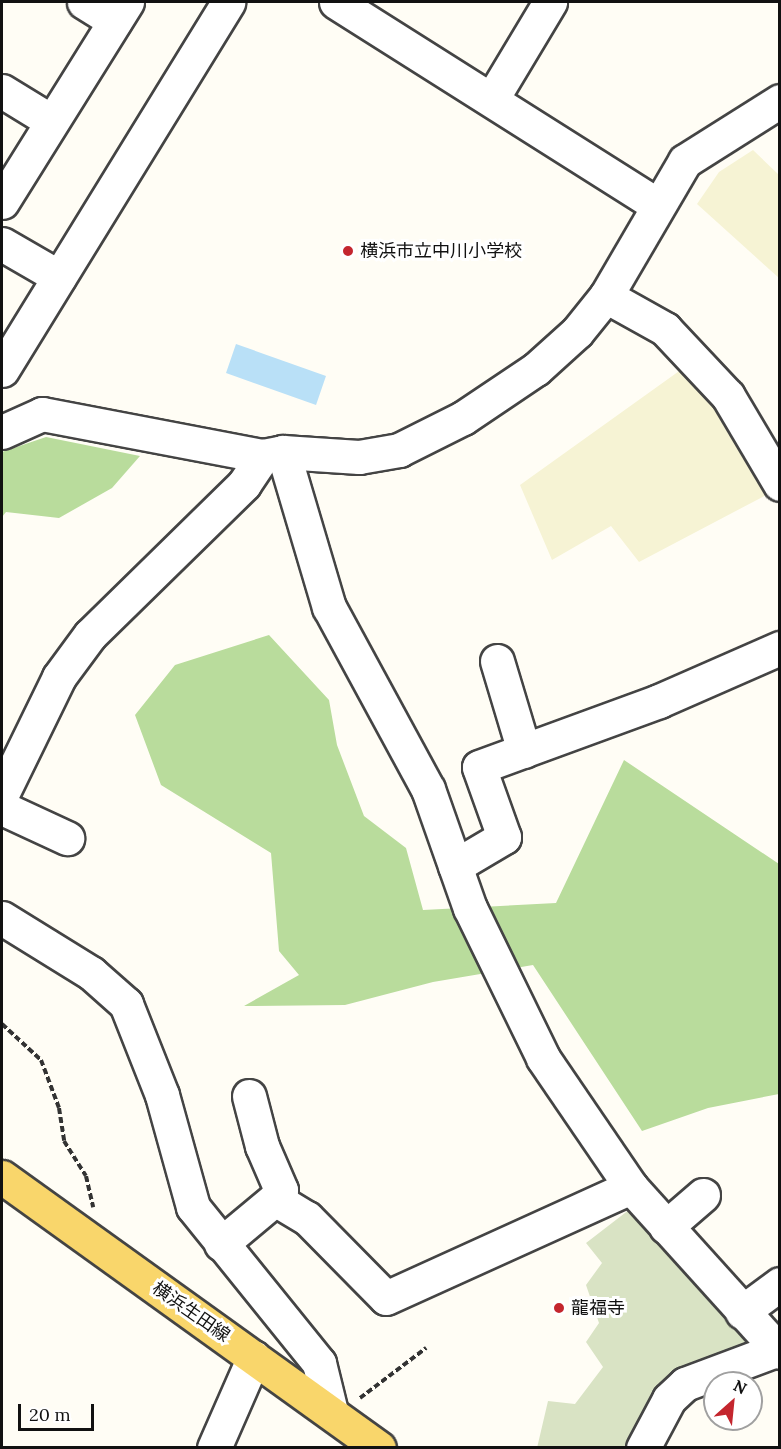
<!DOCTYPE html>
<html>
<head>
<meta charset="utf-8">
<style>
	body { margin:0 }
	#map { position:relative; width:781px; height:1449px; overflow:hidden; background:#fffdf5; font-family:Lora,"Noto Sans JP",serif }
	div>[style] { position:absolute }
	.farmland>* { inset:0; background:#f6f3d4 }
	.forest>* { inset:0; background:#b9dc9c }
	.cemetery>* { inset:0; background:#d9e3c4 }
	.water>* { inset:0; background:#b9e0f7 }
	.path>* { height:4px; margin-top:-2px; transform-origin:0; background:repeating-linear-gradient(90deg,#333 0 6px,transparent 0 9px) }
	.roads { filter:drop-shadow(2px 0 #444) drop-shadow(-2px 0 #444) drop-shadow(0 2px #444) drop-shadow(0 -2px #444) }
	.minor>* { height:33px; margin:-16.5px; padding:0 16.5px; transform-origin:16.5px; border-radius:16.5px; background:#fff }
	.major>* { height:33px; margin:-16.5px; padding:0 16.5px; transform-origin:16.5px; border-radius:16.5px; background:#f9d66b }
	.dots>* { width:16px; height:16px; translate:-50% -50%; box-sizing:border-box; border:3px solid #fff; border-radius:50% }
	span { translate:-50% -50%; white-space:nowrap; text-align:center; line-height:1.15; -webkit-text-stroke:6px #fff; paint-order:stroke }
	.poi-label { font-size:18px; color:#111 }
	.left { translate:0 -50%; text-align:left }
	.street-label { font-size:18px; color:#111 }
	.frame { position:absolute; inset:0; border:3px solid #111; pointer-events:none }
	.north { position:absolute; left:703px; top:1371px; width:60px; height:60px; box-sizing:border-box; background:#fff; border:2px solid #a0a0a0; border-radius:50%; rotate:27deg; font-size:16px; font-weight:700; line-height:24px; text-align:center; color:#111 }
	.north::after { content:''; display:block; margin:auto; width:21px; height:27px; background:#c4262e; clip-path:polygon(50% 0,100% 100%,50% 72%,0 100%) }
	.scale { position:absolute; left:18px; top:1404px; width:76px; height:27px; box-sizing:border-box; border:3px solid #111; border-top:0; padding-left:8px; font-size:18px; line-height:21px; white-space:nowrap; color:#111; -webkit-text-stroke:4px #fff; paint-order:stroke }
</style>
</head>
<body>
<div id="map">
	<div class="farmland">
		<i style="clip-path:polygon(753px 150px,779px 175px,779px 278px,697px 204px,719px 172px)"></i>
		<i style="clip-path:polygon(682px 369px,728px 417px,770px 493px,639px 562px,611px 526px,552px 560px,520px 485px)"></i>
	</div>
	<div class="forest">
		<i style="clip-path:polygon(46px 437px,140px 456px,112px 488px,59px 518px,6px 512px,2px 517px,2px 452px)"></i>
		<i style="clip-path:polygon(269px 635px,329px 700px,337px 745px,364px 816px,406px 848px,423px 910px,556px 903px,624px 760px,779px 864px,779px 1094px,708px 1108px,642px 1131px,533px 965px,433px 982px,345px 1005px,244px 1006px,299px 975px,279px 951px,271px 853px,161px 785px,135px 715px,175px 665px)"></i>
	</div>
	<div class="cemetery">
		<i style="clip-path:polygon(634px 1206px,750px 1339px,636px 1447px,537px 1448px,548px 1401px,575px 1404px,603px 1367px,586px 1342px,599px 1323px,586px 1285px,602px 1263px,586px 1243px)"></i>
	</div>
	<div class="water">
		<i style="clip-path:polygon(236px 344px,326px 376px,316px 405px,226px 373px)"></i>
	</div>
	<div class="path">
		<i style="left:2px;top:1024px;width:53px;rotate:42.7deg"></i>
		<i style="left:41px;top:1060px;width:51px;rotate:69.4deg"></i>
		<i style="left:59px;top:1108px;width:33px;rotate:81deg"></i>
		<i style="left:64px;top:1141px;width:41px;rotate:57.8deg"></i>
		<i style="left:86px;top:1176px;width:32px;rotate:77deg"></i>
		<i style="left:360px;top:1398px;width:83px;rotate:-37.1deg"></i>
	</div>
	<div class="roads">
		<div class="minor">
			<i style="left:84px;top:2px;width:36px;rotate:32deg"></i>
			<i style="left:336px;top:2px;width:380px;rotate:32.3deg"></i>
			<i style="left:2px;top:91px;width:57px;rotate:31.5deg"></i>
			<i style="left:493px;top:97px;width:111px;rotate:-59deg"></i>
			<i style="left:2px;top:202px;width:236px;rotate:-58deg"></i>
			<i style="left:2px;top:244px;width:66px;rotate:30.1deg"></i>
			<i style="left:606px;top:296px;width:68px;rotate:29.2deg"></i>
			<i style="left:665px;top:329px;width:92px;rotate:46.8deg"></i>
			<i style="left:728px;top:396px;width:102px;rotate:59.4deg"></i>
			<i style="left:2px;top:370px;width:432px;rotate:-58.4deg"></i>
			<i style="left:2px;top:432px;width:44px;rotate:-24.2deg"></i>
			<i style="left:42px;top:414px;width:225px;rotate:10.8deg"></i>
			<i style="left:263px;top:456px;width:20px;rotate:-11deg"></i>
			<i style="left:283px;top:452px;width:76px;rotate:3.8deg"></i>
			<i style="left:359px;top:457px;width:41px;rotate:-9.9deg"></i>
			<i style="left:399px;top:450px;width:72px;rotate:-26.6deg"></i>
			<i style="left:463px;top:418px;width:88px;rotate:-33.9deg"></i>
			<i style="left:536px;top:369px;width:55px;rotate:-42.1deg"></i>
			<i style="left:577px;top:332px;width:46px;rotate:-51.1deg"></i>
			<i style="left:606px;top:296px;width:156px;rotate:-59.7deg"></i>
			<i style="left:685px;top:161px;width:112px;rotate:-32.3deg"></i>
			<i style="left:283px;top:452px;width:162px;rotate:73.5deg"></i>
			<i style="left:329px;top:607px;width:207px;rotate:61.5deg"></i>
			<i style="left:428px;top:789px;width:126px;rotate:70.6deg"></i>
			<i style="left:470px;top:908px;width:167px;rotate:64deg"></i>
			<i style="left:543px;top:1058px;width:156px;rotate:55.7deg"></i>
			<i style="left:631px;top:1187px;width:222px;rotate:47.9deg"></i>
			<i style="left:497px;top:661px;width:94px;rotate:73.3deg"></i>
			<i style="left:2px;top:794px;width:130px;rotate:-64deg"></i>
			<i style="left:59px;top:677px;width:52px;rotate:-53.6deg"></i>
			<i style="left:90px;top:635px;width:216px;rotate:-44.4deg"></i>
			<i style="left:244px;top:484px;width:34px;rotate:-56deg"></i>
			<i style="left:2px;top:808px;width:72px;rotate:24.8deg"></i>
			<i style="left:455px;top:866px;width:57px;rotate:-30.6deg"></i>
			<i style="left:504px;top:837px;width:74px;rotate:-109.7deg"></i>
			<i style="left:479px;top:767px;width:192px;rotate:-20.1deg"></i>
			<i style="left:659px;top:701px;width:132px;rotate:-23.7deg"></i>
			<i style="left:2px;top:918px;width:105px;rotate:31.7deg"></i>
			<i style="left:91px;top:973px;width:47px;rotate:41.5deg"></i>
			<i style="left:126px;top:1004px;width:98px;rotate:68.4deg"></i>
			<i style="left:162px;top:1095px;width:116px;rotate:74.5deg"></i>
			<i style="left:193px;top:1207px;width:201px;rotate:51.1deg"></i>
			<i style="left:319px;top:1363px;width:50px;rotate:76.2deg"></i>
			<i style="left:249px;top:1096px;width:52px;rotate:75.4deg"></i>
			<i style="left:262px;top:1146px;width:48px;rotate:66.6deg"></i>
			<i style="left:281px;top:1190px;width:11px;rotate:124deg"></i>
			<i style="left:275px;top:1199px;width:37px;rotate:31deg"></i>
			<i style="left:307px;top:1218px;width:112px;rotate:45.4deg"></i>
			<i style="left:386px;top:1298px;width:269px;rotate:-24.4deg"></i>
			<i style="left:666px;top:1227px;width:49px;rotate:-40.9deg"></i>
			<i style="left:221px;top:1244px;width:70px;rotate:-39.8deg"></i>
			<i style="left:742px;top:1312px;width:47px;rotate:-36.4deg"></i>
			<i style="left:214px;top:1448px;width:99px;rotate:-66.3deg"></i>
			<i style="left:643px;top:1448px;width:55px;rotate:-62deg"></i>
			<i style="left:669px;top:1399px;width:22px;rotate:-43deg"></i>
			<i style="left:685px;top:1384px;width:97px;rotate:-20.5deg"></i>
		</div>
		<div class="major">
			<i style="left:2px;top:1177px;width:464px;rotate:35.7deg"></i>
		</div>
	</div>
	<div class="dots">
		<i style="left:348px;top:251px;background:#c4262e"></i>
		<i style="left:559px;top:1308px;background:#c4262e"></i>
	</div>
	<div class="poi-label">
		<span class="left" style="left:360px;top:251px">横浜市立中川小学校</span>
		<span class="left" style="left:571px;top:1308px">龍福寺</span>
	</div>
	<div class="street-label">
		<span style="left:191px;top:1312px;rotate:35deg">横浜生田線</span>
	</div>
	<div class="frame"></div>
	<div class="north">N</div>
	<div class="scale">20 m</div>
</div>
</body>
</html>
